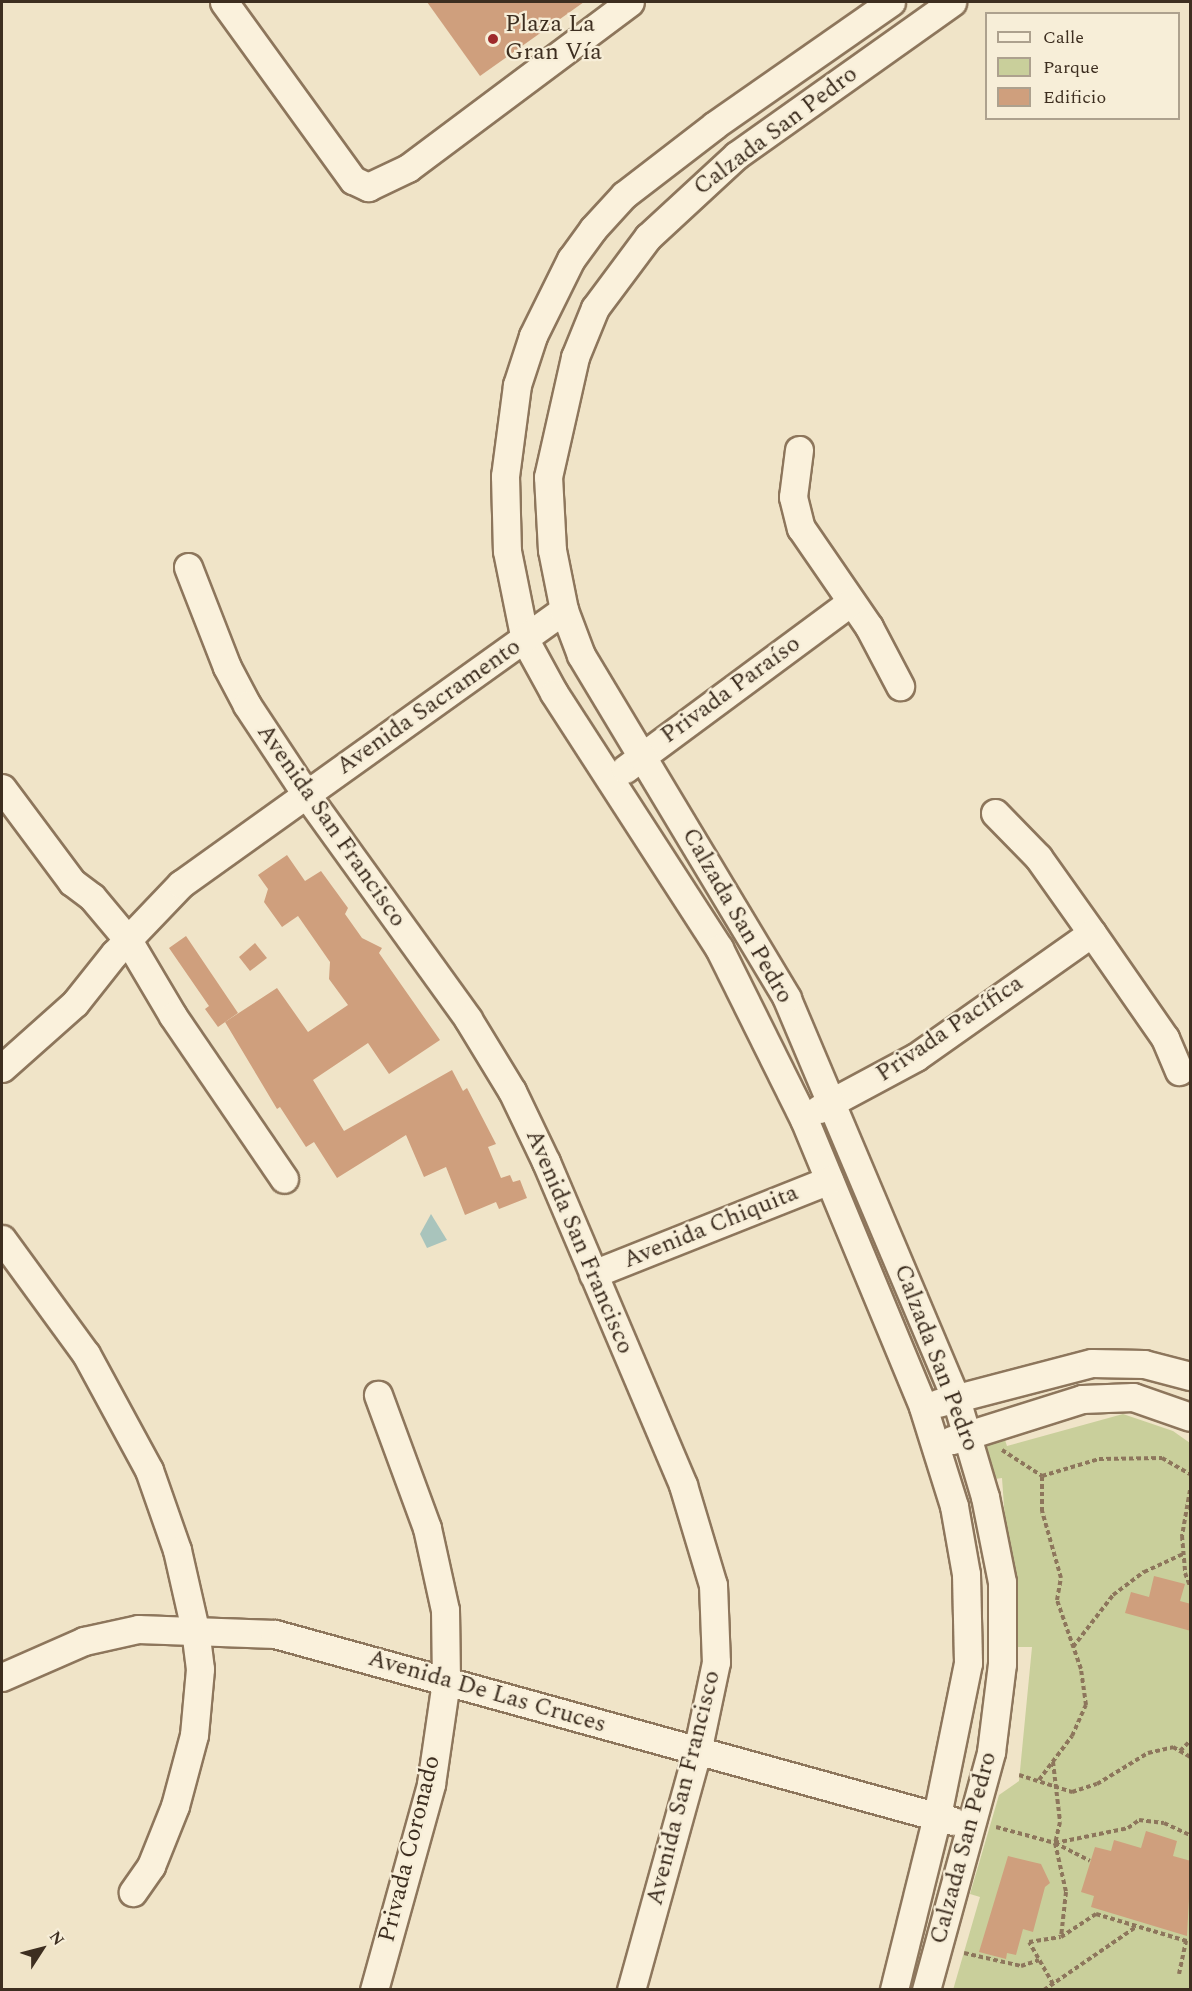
<!DOCTYPE html>
<html>
<head>
<meta charset="utf-8">
<style>
	body { margin:0 }
	#map { position:relative; width:1192px; height:1991px; overflow:hidden; background:#f0e4c8; font-family:Spectral,serif }
	div>[style] { position:absolute }
	.green>* { inset:0; background:#c9cf9b }
	.water>* { inset:0; background:#a9c4bc }
	.building>* { inset:0; background:#cf9f7d }
	.path>* { height:4px; margin-top:-2px; transform-origin:0; background:repeating-linear-gradient(90deg,#8d765c 0 4.5px,transparent 0 7.5px) }
	.roads { filter:drop-shadow(2px 0 #8d765c) drop-shadow(-2px 0 #8d765c) drop-shadow(0 2px #8d765c) drop-shadow(0 -2px #8d765c) }
	.minor>* { height:27px; margin:-13.5px; padding:0 13.5px; transform-origin:13.5px; border-radius:13.5px; background:#faf1dc }
	.dots>* { width:16px; height:16px; translate:-50% -50%; box-sizing:border-box; border:3px solid #f7eed8; border-radius:50% }
	span { translate:-50% -50%; white-space:nowrap; text-align:center; line-height:1.15; -webkit-text-stroke:4.5px #f7eed8; paint-order:stroke }
	.poi-label { font-size:24px; color:#3d2e20 }
	.left { translate:0 -50%; text-align:left }
	.street-label { font-size:24px; color:#3d2e20 }
	.frame { position:absolute; inset:0; border:3px solid #3d2e20; pointer-events:none }
	.legend { position:absolute; left:985px; top:12px; width:195px; height:108px; box-sizing:border-box; background:#f7eed8; border:2px solid #ada18e; margin:0; padding:8px 10px; list-style:none; font-size:18px; color:#3d2e20 }
	.legend li { display:flex; align-items:center; gap:12px; height:30px }
	.legend b { width:30px; border:2px solid #ada18e }
	.north { position:absolute; left:12px; top:1919px; width:60px; height:60px; -webkit-text-stroke:4px #f7eed8; paint-order:stroke; rotate:54deg; font-size:16px; font-weight:700; line-height:24px; text-align:center; color:#3d2e20 }
	.north::after { content:''; display:block; margin:auto; width:21px; height:27px; background:#3d2e20; clip-path:polygon(50% 0,100% 100%,50% 72%,0 100%) }
</style>
</head>
<body>
<div id="map">
	<div class="green">
		<i style="clip-path:polygon(1123px 1414px,1173px 1431px,1190px 1443px,1190px 1989px,953px 1990px,980px 1897px,970px 1894px,999px 1795px,1019px 1781px,1032px 1647px,1014px 1647px,1002px 1478px,995px 1479px,984px 1440px,1003px 1434px,1007px 1446px)"></i>
	</div>
	<div class="water">
		<i style="clip-path:polygon(431px 1214px,447px 1240px,427px 1248px,420px 1234px)"></i>
	</div>
	<div class="building">
		<i style="clip-path:polygon(427px 2px,584px 2px,480px 76px)"></i>
		<i style="clip-path:polygon(287px 855px,305px 881px,321px 871px,348px 908px,345px 914px,362px 938px,382px 948px,379px 953px,440px 1040px,389px 1074px,368px 1043px,313px 1080px,344px 1131px,452px 1070px,463px 1091px,467px 1088px,496px 1144px,488px 1147px,501px 1178px,510px 1175px,513px 1182px,520px 1180px,527px 1198px,499px 1209px,496px 1202px,465px 1215px,446px 1167px,424px 1177px,406px 1135px,337px 1178px,314px 1142px,306px 1147px,280px 1107px,277px 1109px,225px 1022px,277px 988px,308px 1032px,348px 1005px,329px 979px,330px 962px,298px 916px,282px 927px,264px 902px,268px 889px,258px 875px)"></i>
		<i style="clip-path:polygon(186px 936px,238px 1013px,218px 1027px,205px 1009px,209px 1006px,169px 948px)"></i>
		<i style="clip-path:polygon(255px 943px,267px 958px,250px 971px,239px 957px)"></i>
		<i style="clip-path:polygon(1154px 1576px,1185px 1584px,1180px 1601px,1191px 1604px,1191px 1631px,1125px 1613px,1131px 1592px,1149px 1597px)"></i>
		<i style="clip-path:polygon(1146px 1831px,1177px 1841px,1173px 1856px,1191px 1861px,1187px 1936px,1091px 1907px,1094px 1896px,1081px 1892px,1095px 1847px,1111px 1851px,1114px 1840px,1141px 1848px)"></i>
		<i style="clip-path:polygon(1008px 1856px,1041px 1864px,1050px 1883px,1045px 1887px,1033px 1932px,1023px 1929px,1016px 1955px,1007px 1953px,1006px 1959px,979px 1952px)"></i>
	</div>
	<div class="path">
		<i style="left:1002px;top:1450px;width:48px;rotate:33deg"></i>
		<i style="left:1042px;top:1476px;width:59px;rotate:-16.6deg"></i>
		<i style="left:1099px;top:1459px;width:63px;rotate:-0.9deg"></i>
		<i style="left:1162px;top:1458px;width:32px;rotate:30deg"></i>
		<i style="left:1190px;top:1490px;width:47px;rotate:99.9deg"></i>
		<i style="left:1182px;top:1536px;width:37px;rotate:85deg"></i>
		<i style="left:1185px;top:1573px;width:14px;rotate:69deg"></i>
		<i style="left:1073px;top:1647px;width:66px;rotate:-52.4deg"></i>
		<i style="left:1113px;top:1595px;width:39px;rotate:-37deg"></i>
		<i style="left:1144px;top:1572px;width:43px;rotate:-24.8deg"></i>
		<i style="left:1180px;top:1751px;width:14px;rotate:-45deg"></i>
		<i style="left:1053px;top:1762px;width:60px;rotate:83.3deg"></i>
		<i style="left:1060px;top:1822px;width:22px;rotate:103deg"></i>
		<i style="left:1055px;top:1843px;width:50px;rotate:77.3deg"></i>
		<i style="left:1066px;top:1892px;width:45px;rotate:96.3deg"></i>
		<i style="left:1019px;top:1775px;width:56px;rotate:17.8deg"></i>
		<i style="left:1072px;top:1792px;width:26px;rotate:-18deg"></i>
		<i style="left:1097px;top:1784px;width:60px;rotate:-31.3deg"></i>
		<i style="left:1148px;top:1753px;width:26px;rotate:-13deg"></i>
		<i style="left:1173px;top:1747px;width:20px;rotate:30deg"></i>
		<i style="left:1039px;top:1780px;width:55px;rotate:-53.1deg"></i>
		<i style="left:1072px;top:1736px;width:34px;rotate:-66deg"></i>
		<i style="left:1086px;top:1705px;width:36px;rotate:-98deg"></i>
		<i style="left:1081px;top:1669px;width:73px;rotate:-109.2deg"></i>
		<i style="left:1057px;top:1600px;width:22px;rotate:-80deg"></i>
		<i style="left:1061px;top:1578px;width:70px;rotate:-105.8deg"></i>
		<i style="left:1042px;top:1511px;width:35px;rotate:-90deg"></i>
		<i style="left:996px;top:1827px;width:61px;rotate:15.2deg"></i>
		<i style="left:1055px;top:1843px;width:39px;rotate:27deg"></i>
		<i style="left:1055px;top:1843px;width:75px;rotate:-11.6deg"></i>
		<i style="left:1128px;top:1828px;width:14px;rotate:-36deg"></i>
		<i style="left:1139px;top:1820px;width:25px;rotate:7deg"></i>
		<i style="left:1164px;top:1823px;width:29px;rotate:25deg"></i>
		<i style="left:964px;top:1953px;width:58px;rotate:12.8deg"></i>
		<i style="left:1021px;top:1966px;width:19px;rotate:-18deg"></i>
		<i style="left:1179px;top:1974px;width:34px;rotate:-78deg"></i>
		<i style="left:1053px;top:1984px;width:48px;rotate:-119.7deg"></i>
		<i style="left:1029px;top:1942px;width:32px;rotate:-9deg"></i>
		<i style="left:1061px;top:1937px;width:42px;rotate:-33.3deg"></i>
		<i style="left:1096px;top:1914px;width:98px;rotate:16.6deg"></i>
		<i style="left:1044px;top:1990px;width:112px;rotate:-34.4deg"></i>
	</div>
	<div class="roads">
		<div class="minor">
			<i style="left:224px;top:2px;width:220px;rotate:54.1deg"></i>
			<i style="left:353px;top:180px;width:17px;rotate:25deg"></i>
			<i style="left:368px;top:187px;width:44px;rotate:-25.4deg"></i>
			<i style="left:408px;top:168px;width:277px;rotate:-36.8deg"></i>
			<i style="left:891px;top:2px;width:215px;rotate:145.1deg"></i>
			<i style="left:715px;top:125px;width:115px;rotate:142.4deg"></i>
			<i style="left:624px;top:195px;width:46px;rotate:132.4deg"></i>
			<i style="left:593px;top:229px;width:37px;rotate:126deg"></i>
			<i style="left:571px;top:259px;width:86px;rotate:116.3deg"></i>
			<i style="left:533px;top:336px;width:52px;rotate:108.1deg"></i>
			<i style="left:517px;top:385px;width:92px;rotate:97.5deg"></i>
			<i style="left:505px;top:476px;width:75px;rotate:88.5deg"></i>
			<i style="left:507px;top:551px;width:91px;rotate:78.6deg"></i>
			<i style="left:525px;top:640px;width:60px;rotate:61.3deg"></i>
			<i style="left:554px;top:693px;width:304px;rotate:57.1deg"></i>
			<i style="left:719px;top:948px;width:191px;rotate:63.6deg"></i>
			<i style="left:804px;top:1119px;width:312px;rotate:67.5deg"></i>
			<i style="left:923px;top:1407px;width:104px;rotate:72.6deg"></i>
			<i style="left:954px;top:1506px;width:69px;rotate:80deg"></i>
			<i style="left:966px;top:1574px;width:89px;rotate:88.7deg"></i>
			<i style="left:968px;top:1663px;width:156px;rotate:101.5deg"></i>
			<i style="left:937px;top:1816px;width:179px;rotate:103.9deg"></i>
			<i style="left:799px;top:450px;width:47px;rotate:97.3deg"></i>
			<i style="left:793px;top:497px;width:32px;rotate:76deg"></i>
			<i style="left:801px;top:528px;width:120px;rotate:55.5deg"></i>
			<i style="left:869px;top:627px;width:67px;rotate:62.3deg"></i>
			<i style="left:188px;top:567px;width:107px;rotate:68.7deg"></i>
			<i style="left:227px;top:667px;width:43px;rotate:62.2deg"></i>
			<i style="left:247px;top:705px;width:107px;rotate:56.5deg"></i>
			<i style="left:306px;top:794px;width:277px;rotate:54.2deg"></i>
			<i style="left:468px;top:1019px;width:84px;rotate:58.6deg"></i>
			<i style="left:512px;top:1091px;width:79px;rotate:64.4deg"></i>
			<i style="left:546px;top:1162px;width:351px;rotate:67deg"></i>
			<i style="left:683px;top:1485px;width:104px;rotate:73.3deg"></i>
			<i style="left:713px;top:1585px;width:77px;rotate:87.8deg"></i>
			<i style="left:716px;top:1662px;width:92px;rotate:101.9deg"></i>
			<i style="left:697px;top:1752px;width:247px;rotate:105.5deg"></i>
			<i style="left:625px;top:769px;width:281px;rotate:-36.5deg"></i>
			<i style="left:2px;top:788px;width:117px;rotate:53.3deg"></i>
			<i style="left:72px;top:882px;width:25px;rotate:37deg"></i>
			<i style="left:92px;top:897px;width:56px;rotate:50.1deg"></i>
			<i style="left:128px;top:940px;width:88px;rotate:59.4deg"></i>
			<i style="left:173px;top:1016px;width:197px;rotate:55.7deg"></i>
			<i style="left:995px;top:813px;width:62px;rotate:45.7deg"></i>
			<i style="left:1038px;top:857px;width:93px;rotate:54.6deg"></i>
			<i style="left:1092px;top:933px;width:128px;rotate:55.2deg"></i>
			<i style="left:1165px;top:1038px;width:36px;rotate:67deg"></i>
			<i style="left:2px;top:1068px;width:98px;rotate:-41.7deg"></i>
			<i style="left:75px;top:1003px;width:63px;rotate:-51.5deg"></i>
			<i style="left:114px;top:954px;width:97px;rotate:-46.3deg"></i>
			<i style="left:181px;top:884px;width:471px;rotate:-35.6deg"></i>
			<i style="left:819px;top:1109px;width:110px;rotate:-28.2deg"></i>
			<i style="left:916px;top:1057px;width:215px;rotate:-35.2deg"></i>
			<i style="left:2px;top:1239px;width:142px;rotate:53.9deg"></i>
			<i style="left:86px;top:1354px;width:132px;rotate:61.5deg"></i>
			<i style="left:149px;top:1470px;width:85px;rotate:70.7deg"></i>
			<i style="left:177px;top:1550px;width:81px;rotate:77.2deg"></i>
			<i style="left:195px;top:1629px;width:40px;rotate:82.9deg"></i>
			<i style="left:200px;top:1669px;width:66px;rotate:95.2deg"></i>
			<i style="left:194px;top:1735px;width:73px;rotate:105deg"></i>
			<i style="left:175px;top:1806px;width:65px;rotate:111.8deg"></i>
			<i style="left:151px;top:1866px;width:32px;rotate:125deg"></i>
			<i style="left:593px;top:1274px;width:254px;rotate:-21.7deg"></i>
			<i style="left:938px;top:1403px;width:159px;rotate:-14.6deg"></i>
			<i style="left:1092px;top:1363px;width:52px;rotate:1.1deg"></i>
			<i style="left:1144px;top:1364px;width:48px;rotate:14.6deg"></i>
			<i style="left:952px;top:1440px;width:136px;rotate:-17.5deg"></i>
			<i style="left:1082px;top:1399px;width:51px;rotate:-2.2deg"></i>
			<i style="left:1133px;top:1397px;width:60px;rotate:19.3deg"></i>
			<i style="left:2px;top:1677px;width:90px;rotate:-23.7deg"></i>
			<i style="left:84px;top:1641px;width:55px;rotate:-12.5deg"></i>
			<i style="left:138px;top:1629px;width:137px;rotate:2.1deg"></i>
			<i style="left:275px;top:1634px;width:703px;rotate:15.42deg"></i>
			<i style="left:374px;top:1990px;width:214px;rotate:-74.5deg"></i>
			<i style="left:431px;top:1784px;width:104px;rotate:-81.7deg"></i>
			<i style="left:446px;top:1681px;width:71px;rotate:-90.8deg"></i>
			<i style="left:445px;top:1610px;width:84px;rotate:-102.4deg"></i>
			<i style="left:427px;top:1528px;width:142px;rotate:-110.2deg"></i>
			<i style="left:926px;top:1990px;width:247px;rotate:-74.7deg"></i>
			<i style="left:991px;top:1752px;width:89px;rotate:-82.9deg"></i>
			<i style="left:1002px;top:1664px;width:82px;rotate:-90deg"></i>
			<i style="left:1002px;top:1582px;width:87px;rotate:-101.3deg"></i>
			<i style="left:985px;top:1497px;width:102px;rotate:-106.5deg"></i>
			<i style="left:956px;top:1399px;width:435px;rotate:-112.9deg"></i>
			<i style="left:787px;top:998px;width:400px;rotate:-121deg"></i>
			<i style="left:581px;top:655px;width:48px;rotate:-110.7deg"></i>
			<i style="left:564px;top:610px;width:61px;rotate:-101.3deg"></i>
			<i style="left:552px;top:550px;width:73px;rotate:-93.1deg"></i>
			<i style="left:548px;top:477px;width:123px;rotate:-77.3deg"></i>
			<i style="left:575px;top:357px;width:53px;rotate:-67.8deg"></i>
			<i style="left:595px;top:308px;width:89px;rotate:-53.3deg"></i>
			<i style="left:648px;top:237px;width:121px;rotate:-42.7deg"></i>
			<i style="left:737px;top:155px;width:264px;rotate:-35.4deg"></i>
		</div>
	</div>
	<div class="dots">
		<i style="left:493px;top:39px;background:#9e2a2b"></i>
	</div>
	<div class="poi-label">
		<span class="left" style="left:505px;top:39px">Plaza La<br>Gran Vía</span>
	</div>
	<div class="street-label">
		<span style="left:776px;top:131px;rotate:-37deg">Calzada San Pedro</span>
		<span style="left:731px;top:690px;rotate:-36deg">Privada Paraíso</span>
		<span style="left:429px;top:707px;rotate:-35deg">Avenida Sacramento</span>
		<span style="left:331px;top:826px;rotate:55deg">Avenida San Francisco</span>
		<span style="left:737px;top:916px;rotate:60deg">Calzada San Pedro</span>
		<span style="left:950px;top:1029px;rotate:-34deg">Privada Pacífica</span>
		<span style="left:711px;top:1227px;rotate:-22deg">Avenida Chiquita</span>
		<span style="left:579px;top:1242px;rotate:67deg">Avenida San Francisco</span>
		<span style="left:936px;top:1358px;rotate:69deg">Calzada San Pedro</span>
		<span style="left:487px;top:1692px;rotate:16deg">Avenida De Las Cruces</span>
		<span style="left:684px;top:1788px;rotate:-76deg">Avenida San Francisco</span>
		<span style="left:964px;top:1848px;rotate:-75deg">Calzada San Pedro</span>
		<span style="left:410px;top:1849px;rotate:-76deg">Privada Coronado</span>
	</div>
	<div class="frame"></div>
	<ul class="legend">
	<li><b style="height:8px;background:#faf1dc"></b>Calle</li>
	<li><b style="height:16px;background:#c9cf9b"></b>Parque</li>
	<li><b style="height:16px;background:#cf9f7d"></b>Edificio</li>
	</ul>
	<div class="north">N</div>
</div>
</body>
</html>
